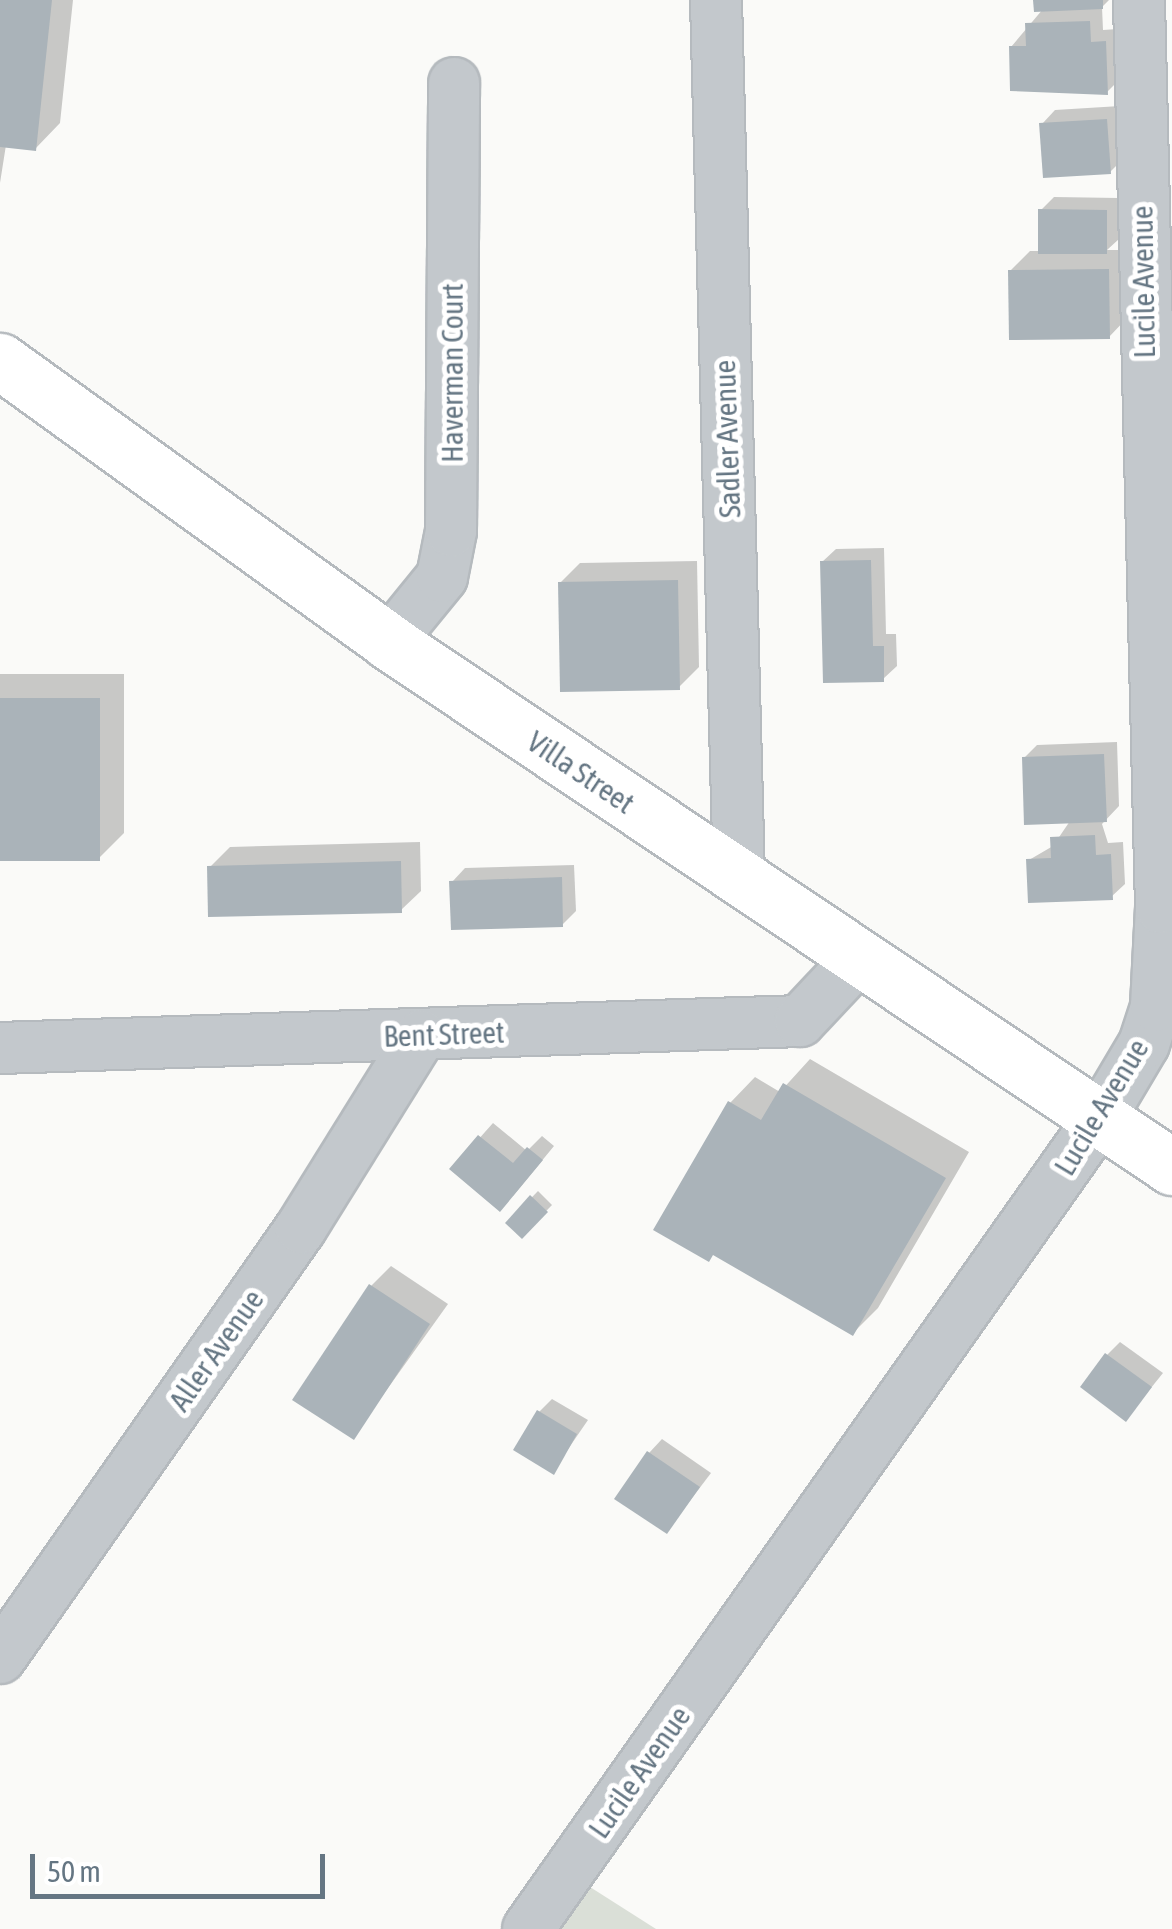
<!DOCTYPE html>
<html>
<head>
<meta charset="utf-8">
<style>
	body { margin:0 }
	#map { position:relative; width:1172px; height:1929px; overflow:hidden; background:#fafaf8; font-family:"Asap Condensed",sans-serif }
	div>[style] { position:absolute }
	.green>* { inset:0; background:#dadfd7 }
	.shadow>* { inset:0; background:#0003 }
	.building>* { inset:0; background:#aab3b9 }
	.roads { filter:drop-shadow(2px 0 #b5babe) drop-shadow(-2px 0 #b5babe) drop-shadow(0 2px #b5babe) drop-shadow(0 -2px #b5babe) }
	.minor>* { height:50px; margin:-25px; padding:0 25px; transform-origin:25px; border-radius:25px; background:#c3c8cc }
	.major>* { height:55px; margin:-27.5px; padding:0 27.5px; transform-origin:27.5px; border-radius:27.5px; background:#fff }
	span { translate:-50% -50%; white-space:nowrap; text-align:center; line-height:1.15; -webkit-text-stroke:10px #fff; paint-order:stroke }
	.street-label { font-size:30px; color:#657683 }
	.scale { position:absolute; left:30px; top:1854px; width:295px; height:45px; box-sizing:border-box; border:5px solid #657683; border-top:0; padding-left:12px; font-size:30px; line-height:35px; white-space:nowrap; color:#657683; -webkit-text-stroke:8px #fff; paint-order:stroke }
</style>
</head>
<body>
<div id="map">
	<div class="green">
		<i style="clip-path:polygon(590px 1887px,656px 1929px,561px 1929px)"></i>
	</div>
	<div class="shadow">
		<i style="clip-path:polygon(0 0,73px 0,60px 123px,35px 149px,6px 145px,0 183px)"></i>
		<i style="clip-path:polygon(1036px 0,1109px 0,1102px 7px,1103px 30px,1118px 29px,1120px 79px,1107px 92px,1011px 47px,1043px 9px)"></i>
		<i style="clip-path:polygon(1120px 106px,1123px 159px,1110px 172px,1042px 124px,1055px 110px)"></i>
		<i style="clip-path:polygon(1054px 197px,1119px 198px,1119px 239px,1107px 250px,1128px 250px,1128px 317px,1109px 337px,1010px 271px,1030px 251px,1040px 251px,1041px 210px)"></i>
		<i style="clip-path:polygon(884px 548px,886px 634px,896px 634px,897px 666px,883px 679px,822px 562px,836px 549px)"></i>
		<i style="clip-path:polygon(697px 561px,699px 667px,679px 687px,560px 583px,580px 563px)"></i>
		<i style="clip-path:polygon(0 674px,124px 674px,124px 833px,99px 858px,0 858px)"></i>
		<i style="clip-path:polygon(1117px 742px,1119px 806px,1102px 824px,1108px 843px,1123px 842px,1125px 884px,1111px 897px,1029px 860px,1053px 846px,1070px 821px,1024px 758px,1037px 745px)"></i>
		<i style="clip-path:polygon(420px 842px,421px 891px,401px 910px,210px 867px,230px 847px)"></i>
		<i style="clip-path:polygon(574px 865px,576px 911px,562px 925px,452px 882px,465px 868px)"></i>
		<i style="clip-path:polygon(810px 1059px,969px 1152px,878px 1308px,853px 1333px,730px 1103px,755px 1077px,780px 1092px)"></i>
		<i style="clip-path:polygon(493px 1123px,527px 1151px,542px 1136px,554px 1146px,513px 1196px,452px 1169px)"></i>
		<i style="clip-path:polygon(538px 1191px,552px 1205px,522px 1236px,508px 1222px)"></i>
		<i style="clip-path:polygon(391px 1266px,448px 1304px,353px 1437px,371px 1286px)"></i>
		<i style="clip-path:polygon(1120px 1342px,1163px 1373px,1126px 1419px,1107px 1355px)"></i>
		<i style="clip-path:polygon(552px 1399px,588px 1420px,553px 1471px,539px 1412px)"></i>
		<i style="clip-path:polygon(662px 1439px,711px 1473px,667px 1531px,649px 1453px)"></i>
	</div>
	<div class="building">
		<i style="clip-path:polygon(0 0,52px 0,36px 151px,0 147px)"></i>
		<i style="clip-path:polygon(1033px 0,1103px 0,1103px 9px,1034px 12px)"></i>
		<i style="clip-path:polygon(1090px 21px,1091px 42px,1106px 41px,1108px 95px,1010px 91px,1009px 46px,1026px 46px,1025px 23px)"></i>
		<i style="clip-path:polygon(1107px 119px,1111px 174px,1043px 178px,1039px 123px)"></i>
		<i style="clip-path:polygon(1038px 209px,1107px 210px,1107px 254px,1038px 254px)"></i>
		<i style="clip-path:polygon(1109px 269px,1110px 339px,1009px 340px,1008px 270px)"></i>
		<i style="clip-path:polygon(871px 560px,873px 646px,884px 646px,884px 682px,823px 683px,820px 561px)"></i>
		<i style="clip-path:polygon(678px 580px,680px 690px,560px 692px,558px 582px)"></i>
		<i style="clip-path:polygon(0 698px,100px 698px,100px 861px,0 861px)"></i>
		<i style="clip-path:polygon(1104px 754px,1107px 822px,1024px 825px,1022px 757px)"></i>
		<i style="clip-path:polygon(1095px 835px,1096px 855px,1111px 854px,1113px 900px,1028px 903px,1026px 859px,1051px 858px,1050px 837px)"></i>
		<i style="clip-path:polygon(401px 861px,402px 913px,208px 917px,207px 866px)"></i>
		<i style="clip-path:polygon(562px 877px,563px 927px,451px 930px,449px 881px)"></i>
		<i style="clip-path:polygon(783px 1083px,946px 1178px,853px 1336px,713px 1255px,709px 1262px,653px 1230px,728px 1101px,761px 1120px)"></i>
		<i style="clip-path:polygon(478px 1135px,513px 1163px,527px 1147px,543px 1160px,500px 1212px,449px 1169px)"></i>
		<i style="clip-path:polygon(530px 1195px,548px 1212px,522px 1239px,505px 1223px)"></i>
		<i style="clip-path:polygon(369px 1284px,430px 1324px,354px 1440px,292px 1400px)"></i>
		<i style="clip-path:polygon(1105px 1353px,1152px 1387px,1126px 1422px,1080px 1387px)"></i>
		<i style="clip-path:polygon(537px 1410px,577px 1434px,554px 1475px,513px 1450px)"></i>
		<i style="clip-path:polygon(647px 1451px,700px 1487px,667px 1534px,614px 1499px)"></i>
	</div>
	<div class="roads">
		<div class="minor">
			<i style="left:716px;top:0;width:878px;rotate:88.5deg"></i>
			<i style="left:389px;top:642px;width:84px;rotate:-50.8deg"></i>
			<i style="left:442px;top:577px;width:47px;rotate:-78.9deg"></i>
			<i style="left:451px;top:531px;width:448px;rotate:-89.6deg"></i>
			<i style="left:0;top:1048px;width:800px;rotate:-1.93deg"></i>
			<i style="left:800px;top:1021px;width:88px;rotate:-46.8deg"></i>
			<i style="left:0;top:1658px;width:525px;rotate:-55.01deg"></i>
			<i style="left:301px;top:1228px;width:227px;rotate:-58.1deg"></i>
			<i style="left:528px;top:1929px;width:992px;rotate:-54.8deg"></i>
			<i style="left:1100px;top:1118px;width:86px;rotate:-59.3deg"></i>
			<i style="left:1144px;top:1044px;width:40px;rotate:-72deg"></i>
			<i style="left:1156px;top:1006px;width:98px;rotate:-87.1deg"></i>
			<i style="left:1161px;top:908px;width:908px;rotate:-91.39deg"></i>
		</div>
		<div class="major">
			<i style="left:0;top:361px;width:480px;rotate:35.8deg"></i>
			<i style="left:389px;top:642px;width:943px;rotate:33.84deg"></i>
		</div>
	</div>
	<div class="street-label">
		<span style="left:1143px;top:282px;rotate:-91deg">Lucile Avenue</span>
		<span style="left:452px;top:373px;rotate:-90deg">Haverman Court</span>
		<span style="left:727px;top:439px;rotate:-92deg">Sadler Avenue</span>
		<span style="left:581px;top:772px;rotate:34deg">Villa Street</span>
		<span style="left:444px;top:1034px;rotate:-2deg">Bent Street</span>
		<span style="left:1101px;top:1107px;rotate:-59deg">Lucile Avenue</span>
		<span style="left:216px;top:1350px;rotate:-55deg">Aller Avenue</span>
		<span style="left:639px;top:1772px;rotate:-55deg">Lucile Avenue</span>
	</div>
	<div class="scale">50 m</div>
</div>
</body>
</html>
